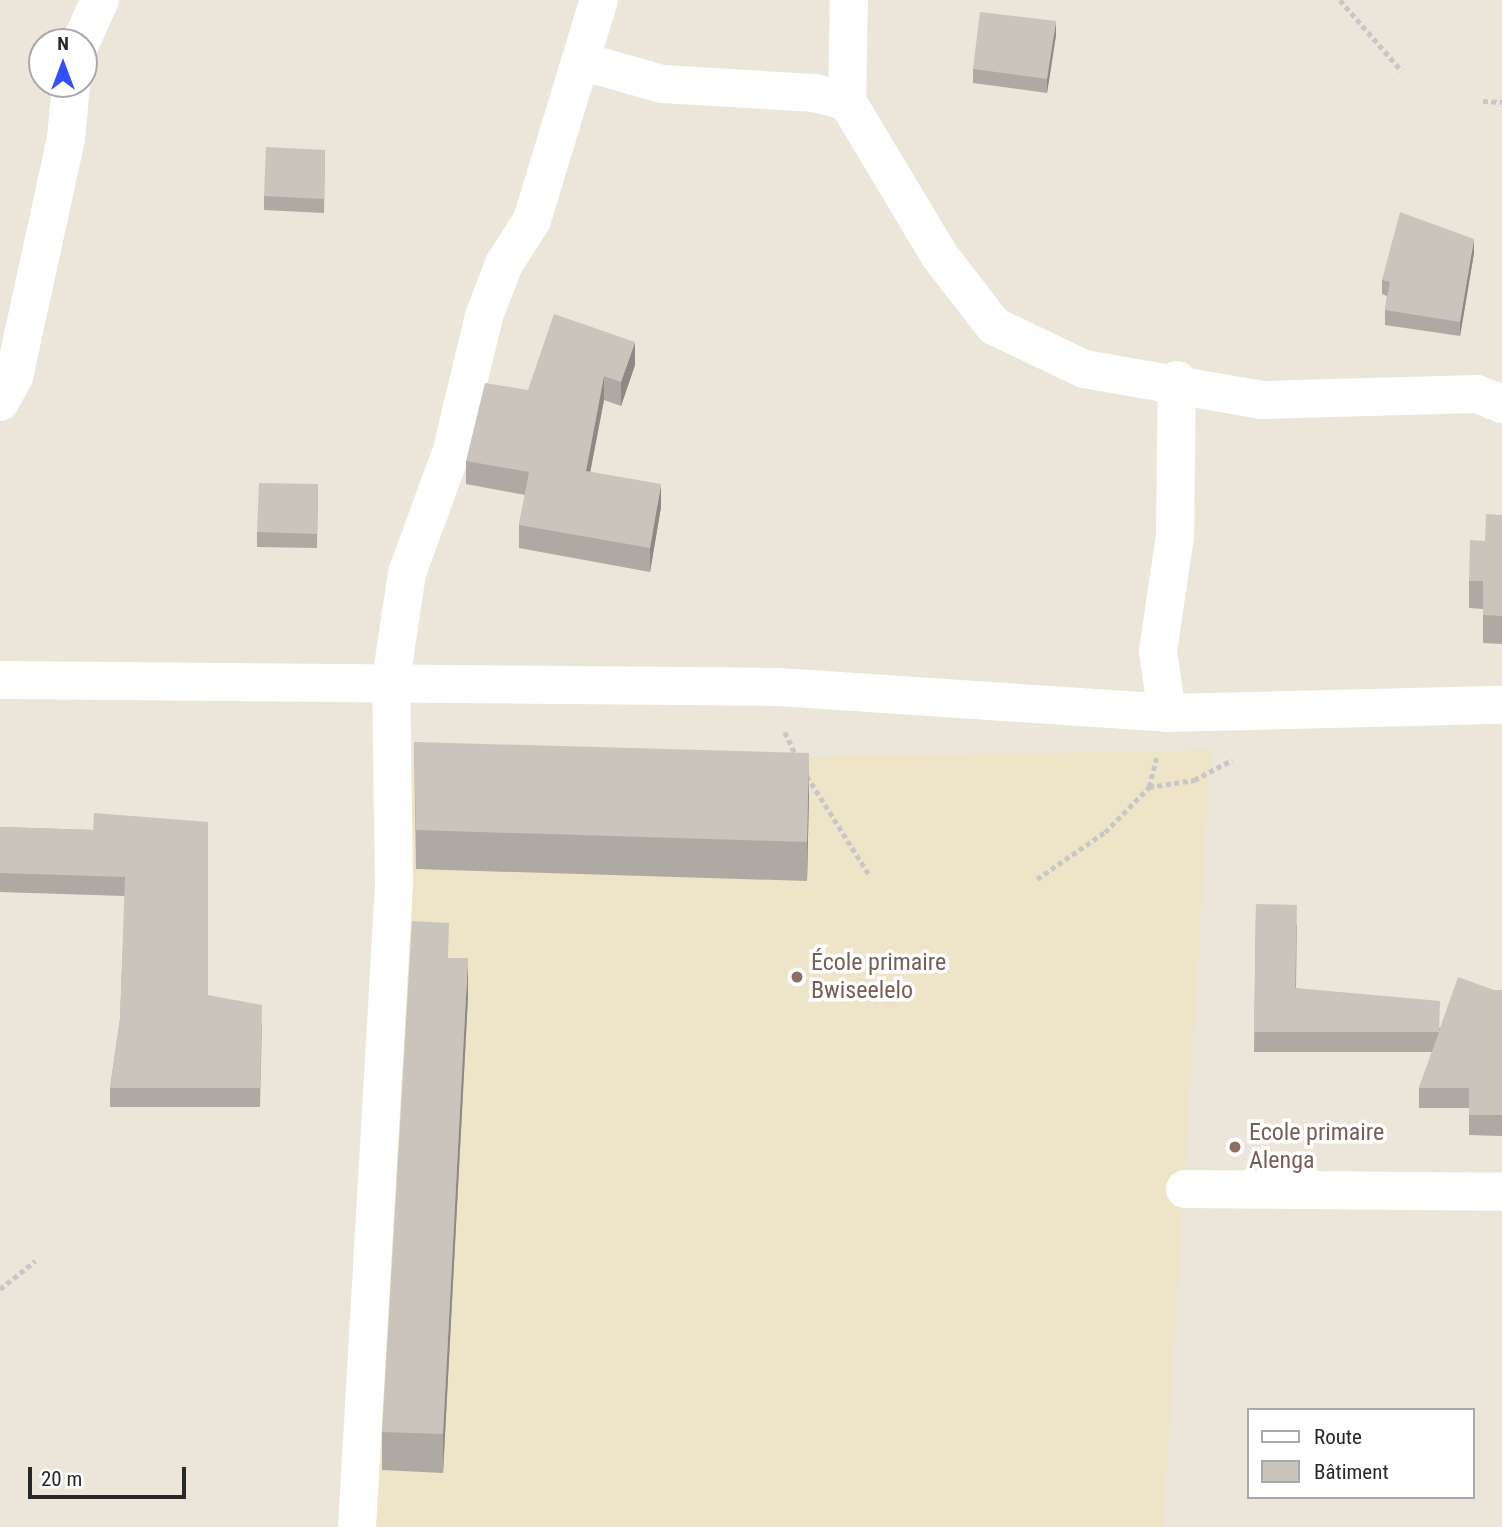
<!DOCTYPE html>
<html>
<head>
<meta charset="utf-8">
<style>
	body { margin:0 }
	#map { position:relative; width:1502px; height:1527px; overflow:hidden; background:#ece5d9; font-family:"Roboto Condensed",sans-serif }
	div>[style] { position:absolute }
	.education>* { inset:0; background:#eee4c7 }
	.path>* { height:4.5px; margin-top:-2.25px; transform-origin:0; background:repeating-linear-gradient(90deg,#c7c7c7 0 5px,transparent 0 8.5px) }
	.minor>* { height:38px; margin:-19px; padding:0 19px; transform-origin:19px; border-radius:19px; background:#fff }
	.wall>* { inset:0; background:#aea9a2 }
	.shaded-wall>* { inset:0; background:#8d8984 }
	.building>* { inset:0; background:#cac4bc }
	.dots>* { width:19px; height:19px; translate:-50% -50%; box-sizing:border-box; border:4px solid #fff; border-radius:50% }
	span { translate:-50% -50%; white-space:nowrap; text-align:center; line-height:1.15; -webkit-text-stroke:7px #fff; paint-order:stroke }
	.education-label { font-size:24px; color:#785e54 }
	.left { translate:0 -50%; text-align:left }
	.legend { position:absolute; left:1247px; top:1408px; width:228px; height:91px; box-sizing:border-box; background:#fff; border:2px solid #a9a9a9; margin:0; padding:9px 12px; list-style:none; font-size:21px; color:#282828 }
	.legend li { display:flex; align-items:center; gap:14px; height:35px }
	.legend b { width:35px; border:2px solid #a9a9a9 }
	.north { position:absolute; left:28px; top:28px; width:70px; height:70px; box-sizing:border-box; background:#fff; border:2px solid #a9a9a9; border-radius:50%; rotate:0deg; font-size:19px; font-weight:700; line-height:28px; text-align:center; color:#282828 }
	.north::after { content:''; display:block; margin:auto; width:24px; height:32px; background:#334fff; clip-path:polygon(50% 0,100% 100%,50% 72%,0 100%) }
	.scale { position:absolute; left:28px; top:1467px; width:158px; height:32px; box-sizing:border-box; border:4px solid #282828; border-top:0; padding-left:9px; font-size:21px; line-height:24px; white-space:nowrap; color:#282828; -webkit-text-stroke:5px #fff; paint-order:stroke }
</style>
</head>
<body>
<div id="map">
	<div class="education">
		<i style="clip-path:polygon(1211px 750px,1163px 1527px,374px 1527px,406px 764px)"></i>
	</div>
	<div class="path">
		<i style="left:1340px;top:0;width:94px;rotate:48.9deg"></i>
		<i style="left:1483px;top:101px;width:19px;rotate:3deg"></i>
		<i style="left:785px;top:732px;width:26px;rotate:65deg"></i>
		<i style="left:807px;top:776px;width:118px;rotate:57.8deg"></i>
		<i style="left:1149px;top:787px;width:46px;rotate:-8.8deg"></i>
		<i style="left:1194px;top:780px;width:43px;rotate:-27.8deg"></i>
		<i style="left:1037px;top:879px;width:83px;rotate:-34.7deg"></i>
		<i style="left:1105px;top:832px;width:63px;rotate:-45.6deg"></i>
		<i style="left:1149px;top:787px;width:30px;rotate:-76deg"></i>
		<i style="left:0;top:1289px;width:45px;rotate:-38.7deg"></i>
	</div>
	<div class="minor">
		<i style="left:81px;top:42px;width:46px;rotate:-65.7deg"></i>
		<i style="left:581px;top:61px;width:84px;rotate:15.9deg"></i>
		<i style="left:662px;top:84px;width:152px;rotate:3.4deg"></i>
		<i style="left:814px;top:93px;width:34px;rotate:14deg"></i>
		<i style="left:847px;top:101px;width:179px;rotate:59.1deg"></i>
		<i style="left:939px;top:255px;width:90px;rotate:52.2deg"></i>
		<i style="left:994px;top:326px;width:100px;rotate:25.5deg"></i>
		<i style="left:1084px;top:369px;width:180px;rotate:9.9deg"></i>
		<i style="left:1261px;top:400px;width:216px;rotate:-1.6deg"></i>
		<i style="left:1477px;top:394px;width:27px;rotate:22deg"></i>
		<i style="left:847px;top:101px;width:101px;rotate:-88.9deg"></i>
		<i style="left:0;top:402px;width:29px;rotate:-61deg"></i>
		<i style="left:14px;top:377px;width:244px;rotate:-77.7deg"></i>
		<i style="left:66px;top:139px;width:55px;rotate:-84.8deg"></i>
		<i style="left:0;top:680px;width:779px;rotate:0.51deg"></i>
		<i style="left:779px;top:687px;width:389px;rotate:3.8deg"></i>
		<i style="left:1167px;top:713px;width:335px;rotate:-1.4deg"></i>
		<i style="left:1167px;top:713px;width:63px;rotate:-98.3deg"></i>
		<i style="left:1158px;top:651px;width:116px;rotate:-81.6deg"></i>
		<i style="left:1175px;top:536px;width:156px;rotate:-89.3deg"></i>
		<i style="left:1185px;top:1189px;width:317px;rotate:0.5deg"></i>
		<i style="left:357px;top:1527px;width:643px;rotate:-86.7deg"></i>
		<i style="left:394px;top:885px;width:205px;rotate:-90.8deg"></i>
		<i style="left:391px;top:680px;width:108px;rotate:-81.5deg"></i>
		<i style="left:407px;top:573px;width:131px;rotate:-69.9deg"></i>
		<i style="left:452px;top:450px;width:138px;rotate:-76.6deg"></i>
		<i style="left:484px;top:316px;width:56px;rotate:-69deg"></i>
		<i style="left:504px;top:264px;width:52px;rotate:-57.5deg"></i>
		<i style="left:532px;top:220px;width:230px;rotate:-73.1deg"></i>
	</div>
	<div class="wall">
		<i style="clip-path:polygon(1056px 35px,1047px 93px,973px 83px,973px 69px)"></i>
		<i style="clip-path:polygon(325px 150px,324px 213px,264px 210px,264px 196px)"></i>
		<i style="clip-path:polygon(1474px 253px,1460px 336px,1385px 325px,1385px 310px,1387px 296px,1382px 294px,1382px 280px)"></i>
		<i style="clip-path:polygon(635px 365px,621px 406px,604px 400px,590px 472px,661px 507px,650px 572px,519px 548px,519px 525px,525px 495px,466px 484px,466px 461px,528px 390px)"></i>
		<i style="clip-path:polygon(318px 484px,317px 548px,257px 547px,257px 532px)"></i>
		<i style="clip-path:polygon(1502px 515px,1502px 644px,1483px 643px,1483px 609px,1469px 608px,1469px 581px,1485px 541px)"></i>
		<i style="clip-path:polygon(414px 742px,809px 793px,807px 881px,416px 869px)"></i>
		<i style="clip-path:polygon(0 827px,93px 830px,208px 995px,262px 1023px,260px 1107px,110px 1107px,110px 1088px,120px 1019px,125px 896px,0 892px)"></i>
		<i style="clip-path:polygon(1256px 904px,1297px 925px,1296px 988px,1440px 1028px,1494px 990px,1502px 990px,1502px 1136px,1469px 1135px,1469px 1108px,1419px 1108px,1419px 1088px,1432px 1052px,1254px 1052px)"></i>
		<i style="clip-path:polygon(449px 958px,468px 997px,443px 1473px,382px 1470px,382px 1432px)"></i>
	</div>
	<div class="shaded-wall">
		<i style="clip-path:polygon(1056px 21px,1056px 35px,1047px 93px,1047px 79px)"></i>
		<i style="clip-path:polygon(1474px 239px,1474px 253px,1460px 336px,1460px 322px)"></i>
		<i style="clip-path:polygon(635px 342px,635px 365px,621px 406px,621px 382px)"></i>
		<i style="clip-path:polygon(604px 376px,604px 400px,586px 494px,586px 471px)"></i>
		<i style="clip-path:polygon(661px 484px,661px 507px,650px 572px,650px 548px)"></i>
		<i style="clip-path:polygon(809px 753px,809px 793px,807px 881px,807px 842px)"></i>
		<i style="clip-path:polygon(468px 958px,468px 997px,443px 1473px,443px 1434px)"></i>
	</div>
	<div class="building">
		<i style="clip-path:polygon(980px 12px,1056px 21px,1047px 79px,973px 69px)"></i>
		<i style="clip-path:polygon(266px 147px,325px 150px,324px 199px,264px 196px)"></i>
		<i style="clip-path:polygon(1400px 212px,1474px 239px,1460px 322px,1385px 310px,1390px 282px,1382px 280px)"></i>
		<i style="clip-path:polygon(554px 314px,635px 342px,621px 382px,604px 376px,586px 471px,661px 484px,650px 548px,519px 525px,529px 472px,466px 461px,485px 383px,528px 390px)"></i>
		<i style="clip-path:polygon(259px 483px,318px 484px,317px 534px,257px 532px)"></i>
		<i style="clip-path:polygon(1486px 514px,1502px 515px,1502px 616px,1483px 615px,1483px 581px,1469px 581px,1470px 540px,1485px 541px)"></i>
		<i style="clip-path:polygon(414px 742px,809px 753px,807px 842px,416px 830px)"></i>
		<i style="clip-path:polygon(94px 813px,208px 822px,208px 995px,262px 1005px,260px 1088px,110px 1088px,120px 1019px,125px 877px,0 873px,0 827px,93px 830px)"></i>
		<i style="clip-path:polygon(1256px 904px,1297px 905px,1295px 988px,1440px 1001px,1439px 1031px,1458px 977px,1494px 990px,1502px 990px,1502px 1115px,1469px 1115px,1469px 1088px,1419px 1088px,1439px 1032px,1254px 1032px)"></i>
		<i style="clip-path:polygon(412px 921px,449px 923px,448px 958px,468px 958px,443px 1434px,382px 1432px)"></i>
	</div>
	<div class="dots">
		<i style="left:797px;top:977px;background:#8d6e63"></i>
		<i style="left:1235px;top:1147px;background:#8d6e63"></i>
	</div>
	<div class="education-label">
		<span class="left" style="left:811px;top:977px">École primaire<br>Bwiseelelo</span>
		<span class="left" style="left:1249px;top:1147px">Ecole primaire<br>Alenga</span>
	</div>
	<ul class="legend">
	<li><b style="height:9px;background:#fff"></b>Route</li>
	<li><b style="height:19px;background:#cac4bc"></b>Bâtiment</li>
	</ul>
	<div class="north">N</div>
	<div class="scale">20 m</div>
</div>
</body>
</html>
